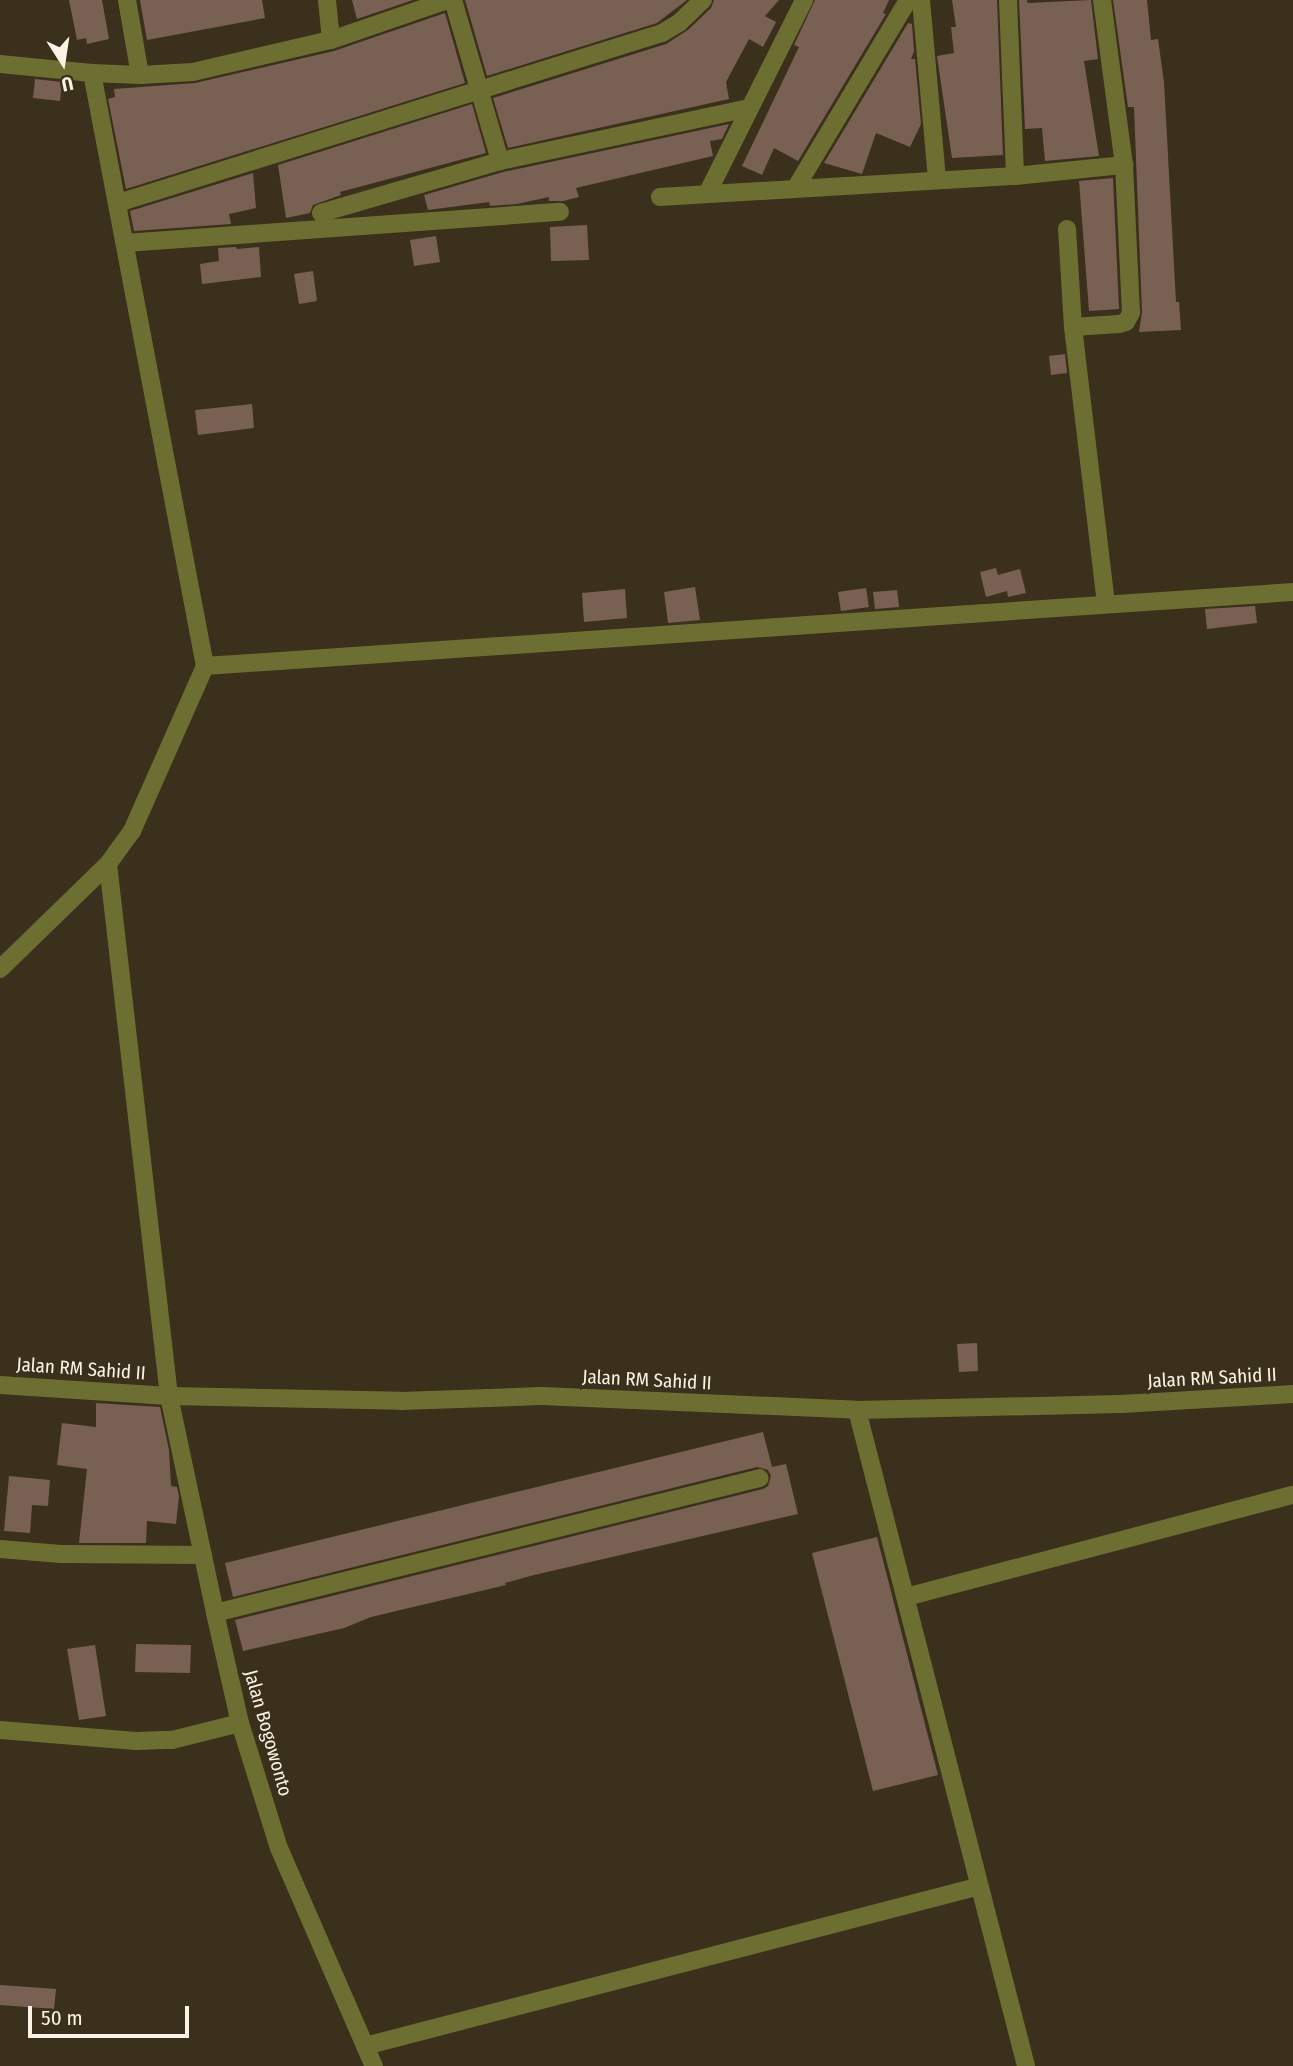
<!DOCTYPE html>
<html>
<head>
<meta charset="utf-8">
<style>
	body { margin:0 }
	#map { position:relative; width:1293px; height:2066px; overflow:hidden; background:#3b301b; font-family:"Fira Sans Condensed",sans-serif }
	div>[style] { position:absolute }
	.building>* { inset:0; background:#786153 }
	.minor>* { height:18px; margin:-9px; padding:0 9px; transform-origin:9px; border-radius:9px; background:#6d6f32 }
	span { translate:-50% -50%; white-space:nowrap; text-align:center; line-height:1.15; -webkit-text-stroke:7px #3b301b; paint-order:stroke }
	.street-label { font-size:19px; color:#fbf3e6 }
	.north { position:absolute; left:28px; top:28px; width:70px; height:70px; -webkit-text-stroke:5px #3b301b; paint-order:stroke; rotate:168deg; font-size:19px; font-weight:700; line-height:28px; text-align:center; color:#fbf3e6 }
	.north::after { content:''; display:block; margin:auto; width:24px; height:32px; background:#fbf3e6; clip-path:polygon(50% 0,100% 100%,50% 72%,0 100%) }
	.scale { position:absolute; left:28px; top:2006px; width:161px; height:32px; box-sizing:border-box; border:4px solid #fbf3e6; border-top:0; padding-left:9px; font-size:21px; line-height:24px; white-space:nowrap; color:#fbf3e6; -webkit-text-stroke:5px #3b301b; paint-order:stroke }
</style>
</head>
<body>
<div id="map">
	<div class="building">
		<i style="clip-path:polygon(69px 0,102px 0,109px 39px,87px 44px,86px 38px,77px 40px)"></i>
		<i style="clip-path:polygon(140px 0,262px 0,265px 18px,147px 40px)"></i>
		<i style="clip-path:polygon(352px 0,413px 0,357px 19px)"></i>
		<i style="clip-path:polygon(465px 0,687px 0,657px 23px,487px 76px)"></i>
		<i style="clip-path:polygon(714px 0,779px 0,765px 16px,776px 22px,763px 47px,749px 39px,726px 82px,729px 99px,508px 148px,493px 98px,666px 44px,688px 30px,711px 8px)"></i>
		<i style="clip-path:polygon(815px 0,889px 0,883px 13px,886px 14px,798px 161px,774px 148px,762px 175px,742px 166px,799px 47px,794px 45px)"></i>
		<i style="clip-path:polygon(952px 0,997px 0,1003px 155px,952px 158px,937px 56px,954px 53px,951px 27px,956px 27px)"></i>
		<i style="clip-path:polygon(1019px 0,1027px 0,1028px 3px,1091px 0,1098px 59px,1084px 61px,1099px 156px,1045px 161px,1042px 128px,1025px 129px)"></i>
		<i style="clip-path:polygon(1113px 0,1147px 0,1151px 40px,1158px 39px,1164px 82px,1176px 302px,1179px 302px,1181px 330px,1139px 332px,1142px 312px,1134px 107px,1128px 107px)"></i>
		<i style="clip-path:polygon(445px 13px,465px 83px,126px 189px,108px 99px,115px 97px,114px 89px,195px 83px,334px 51px)"></i>
		<i style="clip-path:polygon(908px 23px,912px 24px,914px 51px,911px 59px,915px 59px,921px 124px,910px 147px,876px 133px,862px 174px,824px 163px)"></i>
		<i style="clip-path:polygon(35px 79px,62px 82px,60px 101px,33px 98px)"></i>
		<i style="clip-path:polygon(472px 104px,486px 153px,340px 192px,341px 195px,313px 205px,310px 213px,286px 218px,278px 165px)"></i>
		<i style="clip-path:polygon(729px 124px,722px 139px,710px 141px,713px 156px,576px 188px,579px 197px,563px 201px,549px 201px,549px 197px,517px 204px,490px 206px,489px 202px,428px 210px,424px 195px,503px 172px)"></i>
		<i style="clip-path:polygon(253px 173px,256px 208px,229px 214px,231px 224px,134px 231px,130px 211px)"></i>
		<i style="clip-path:polygon(1113px 178px,1119px 309px,1089px 311px,1079px 181px)"></i>
		<i style="clip-path:polygon(587px 225px,589px 260px,551px 261px,550px 227px)"></i>
		<i style="clip-path:polygon(436px 236px,440px 262px,414px 266px,410px 240px)"></i>
		<i style="clip-path:polygon(236px 247px,237px 249px,259px 247px,261px 277px,202px 284px,200px 264px,219px 261px,218px 248px)"></i>
		<i style="clip-path:polygon(313px 271px,317px 301px,299px 304px,294px 274px)"></i>
		<i style="clip-path:polygon(1065px 354px,1067px 373px,1051px 375px,1049px 356px)"></i>
		<i style="clip-path:polygon(252px 404px,254px 428px,198px 435px,195px 410px)"></i>
		<i style="clip-path:polygon(996px 568px,998px 575px,1020px 569px,1026px 593px,1008px 597px,1007px 591px,986px 597px,980px 572px)"></i>
		<i style="clip-path:polygon(695px 587px,700px 620px,668px 623px,664px 592px)"></i>
		<i style="clip-path:polygon(866px 588px,869px 607px,841px 611px,838px 592px)"></i>
		<i style="clip-path:polygon(625px 589px,627px 618px,584px 622px,582px 593px)"></i>
		<i style="clip-path:polygon(897px 590px,899px 607px,875px 609px,873px 592px)"></i>
		<i style="clip-path:polygon(1255px 606px,1257px 623px,1207px 629px,1205px 609px)"></i>
		<i style="clip-path:polygon(977px 1343px,978px 1371px,959px 1372px,957px 1344px)"></i>
		<i style="clip-path:polygon(96px 1403px,160px 1407px,169px 1450px,171px 1486px,177px 1487px,179px 1496px,176px 1524px,147px 1521px,146px 1543px,79px 1543px,87px 1469px,57px 1465px,62px 1423px,96px 1427px)"></i>
		<i style="clip-path:polygon(763px 1432px,772px 1467px,786px 1464px,798px 1514px,534px 1575px,505px 1583px,506px 1585px,371px 1617px,344px 1628px,243px 1651px,235px 1620px,763px 1489px,768px 1486px,771px 1476px,768px 1470px,757px 1467px,233px 1597px,225px 1563px)"></i>
		<i style="clip-path:polygon(9px 1476px,50px 1480px,48px 1506px,32px 1505px,30px 1533px,4px 1531px)"></i>
		<i style="clip-path:polygon(877px 1537px,938px 1775px,873px 1791px,812px 1553px)"></i>
		<i style="clip-path:polygon(136px 1644px,191px 1645px,190px 1673px,135px 1672px)"></i>
		<i style="clip-path:polygon(95px 1645px,106px 1716px,79px 1720px,67px 1649px)"></i>
		<i style="clip-path:polygon(0 1985px,56px 1989px,54px 2009px,0 2005px)"></i>
	</div>
	<div class="minor">
		<i style="left:127px;top:0;width:76px;rotate:80.2deg"></i>
		<i style="left:327px;top:0;width:40px;rotate:84.3deg"></i>
		<i style="left:453px;top:0;width:168px;rotate:73.7deg"></i>
		<i style="left:921px;top:0;width:181px;rotate:84.9deg"></i>
		<i style="left:1008px;top:0;width:176px;rotate:87.7deg"></i>
		<i style="left:0;top:64px;width:92px;rotate:5.6deg"></i>
		<i style="left:92px;top:73px;width:48px;rotate:2.4deg"></i>
		<i style="left:140px;top:75px;width:53px;rotate:-3.2deg"></i>
		<i style="left:193px;top:72px;width:142px;rotate:-13.1deg"></i>
		<i style="left:331px;top:40px;width:124px;rotate:-18.9deg"></i>
		<i style="left:795px;top:189px;width:220px;rotate:-59.1deg"></i>
		<i style="left:707px;top:194px;width:217px;rotate:-63.4deg"></i>
		<i style="left:660px;top:197px;width:356px;rotate:-3.4deg"></i>
		<i style="left:1015px;top:176px;width:110px;rotate:-5.8deg"></i>
		<i style="left:118px;top:203px;width:570px;rotate:-17.35deg"></i>
		<i style="left:662px;top:33px;width:21px;rotate:-31deg"></i>
		<i style="left:680px;top:22px;width:32px;rotate:-44deg"></i>
		<i style="left:321px;top:213px;width:186px;rotate:-16.2deg"></i>
		<i style="left:500px;top:161px;width:255px;rotate:-12deg"></i>
		<i style="left:1067px;top:229px;width:98px;rotate:86.5deg"></i>
		<i style="left:1073px;top:327px;width:278px;rotate:83.2deg"></i>
		<i style="left:125px;top:243px;width:436px;rotate:-4.1deg"></i>
		<i style="left:1073px;top:327px;width:46px;rotate:-3.7deg"></i>
		<i style="left:1119px;top:324px;width:7px;rotate:-16deg"></i>
		<i style="left:1126px;top:322px;width:10px;rotate:-61deg"></i>
		<i style="left:1131px;top:313px;width:148px;rotate:-92.7deg"></i>
		<i style="left:1124px;top:165px;width:166px;rotate:-97.6deg"></i>
		<i style="left:205px;top:666px;width:1091px;rotate:-3.89deg"></i>
		<i style="left:108px;top:864px;width:535px;rotate:83.46deg"></i>
		<i style="left:169px;top:1396px;width:222px;rotate:78deg"></i>
		<i style="left:215px;top:1613px;width:113px;rotate:77.2deg"></i>
		<i style="left:240px;top:1723px;width:131px;rotate:72.7deg"></i>
		<i style="left:279px;top:1848px;width:238px;rotate:66.5deg"></i>
		<i style="left:0;top:969px;width:151px;rotate:-44.2deg"></i>
		<i style="left:108px;top:864px;width:41px;rotate:-54deg"></i>
		<i style="left:132px;top:831px;width:180px;rotate:-66.1deg"></i>
		<i style="left:205px;top:666px;width:604px;rotate:-100.79deg"></i>
		<i style="left:0;top:1385px;width:169px;rotate:3.7deg"></i>
		<i style="left:169px;top:1396px;width:232px;rotate:1.2deg"></i>
		<i style="left:401px;top:1401px;width:141px;rotate:-2deg"></i>
		<i style="left:542px;top:1396px;width:315px;rotate:2.5deg"></i>
		<i style="left:857px;top:1410px;width:264px;rotate:-1.3deg"></i>
		<i style="left:1121px;top:1404px;width:172px;rotate:-3.3deg"></i>
		<i style="left:857px;top:1410px;width:677px;rotate:75.55deg"></i>
		<i style="left:0;top:1549px;width:61px;rotate:4.7deg"></i>
		<i style="left:61px;top:1554px;width:142px;rotate:0.4deg"></i>
		<i style="left:906px;top:1597px;width:400px;rotate:-14.8deg"></i>
		<i style="left:215px;top:1613px;width:561px;rotate:-13.91deg"></i>
		<i style="left:0;top:1730px;width:136px;rotate:4.6deg"></i>
		<i style="left:136px;top:1741px;width:36px;rotate:-2deg"></i>
		<i style="left:172px;top:1740px;width:70px;rotate:-14deg"></i>
		<i style="left:365px;top:2046px;width:635px;rotate:-14.58deg"></i>
	</div>
	<div class="street-label">
		<span style="left:81px;top:1369px;rotate:4deg">Jalan RM Sahid II</span>
		<span style="left:1212px;top:1378px;rotate:-3deg">Jalan RM Sahid II</span>
		<span style="left:647px;top:1380px;rotate:3deg">Jalan RM Sahid II</span>
		<span style="left:268px;top:1733px;rotate:74deg">Jalan Bogowonto</span>
	</div>
	<div class="north">U</div>
	<div class="scale">50 m</div>
</div>
</body>
</html>
